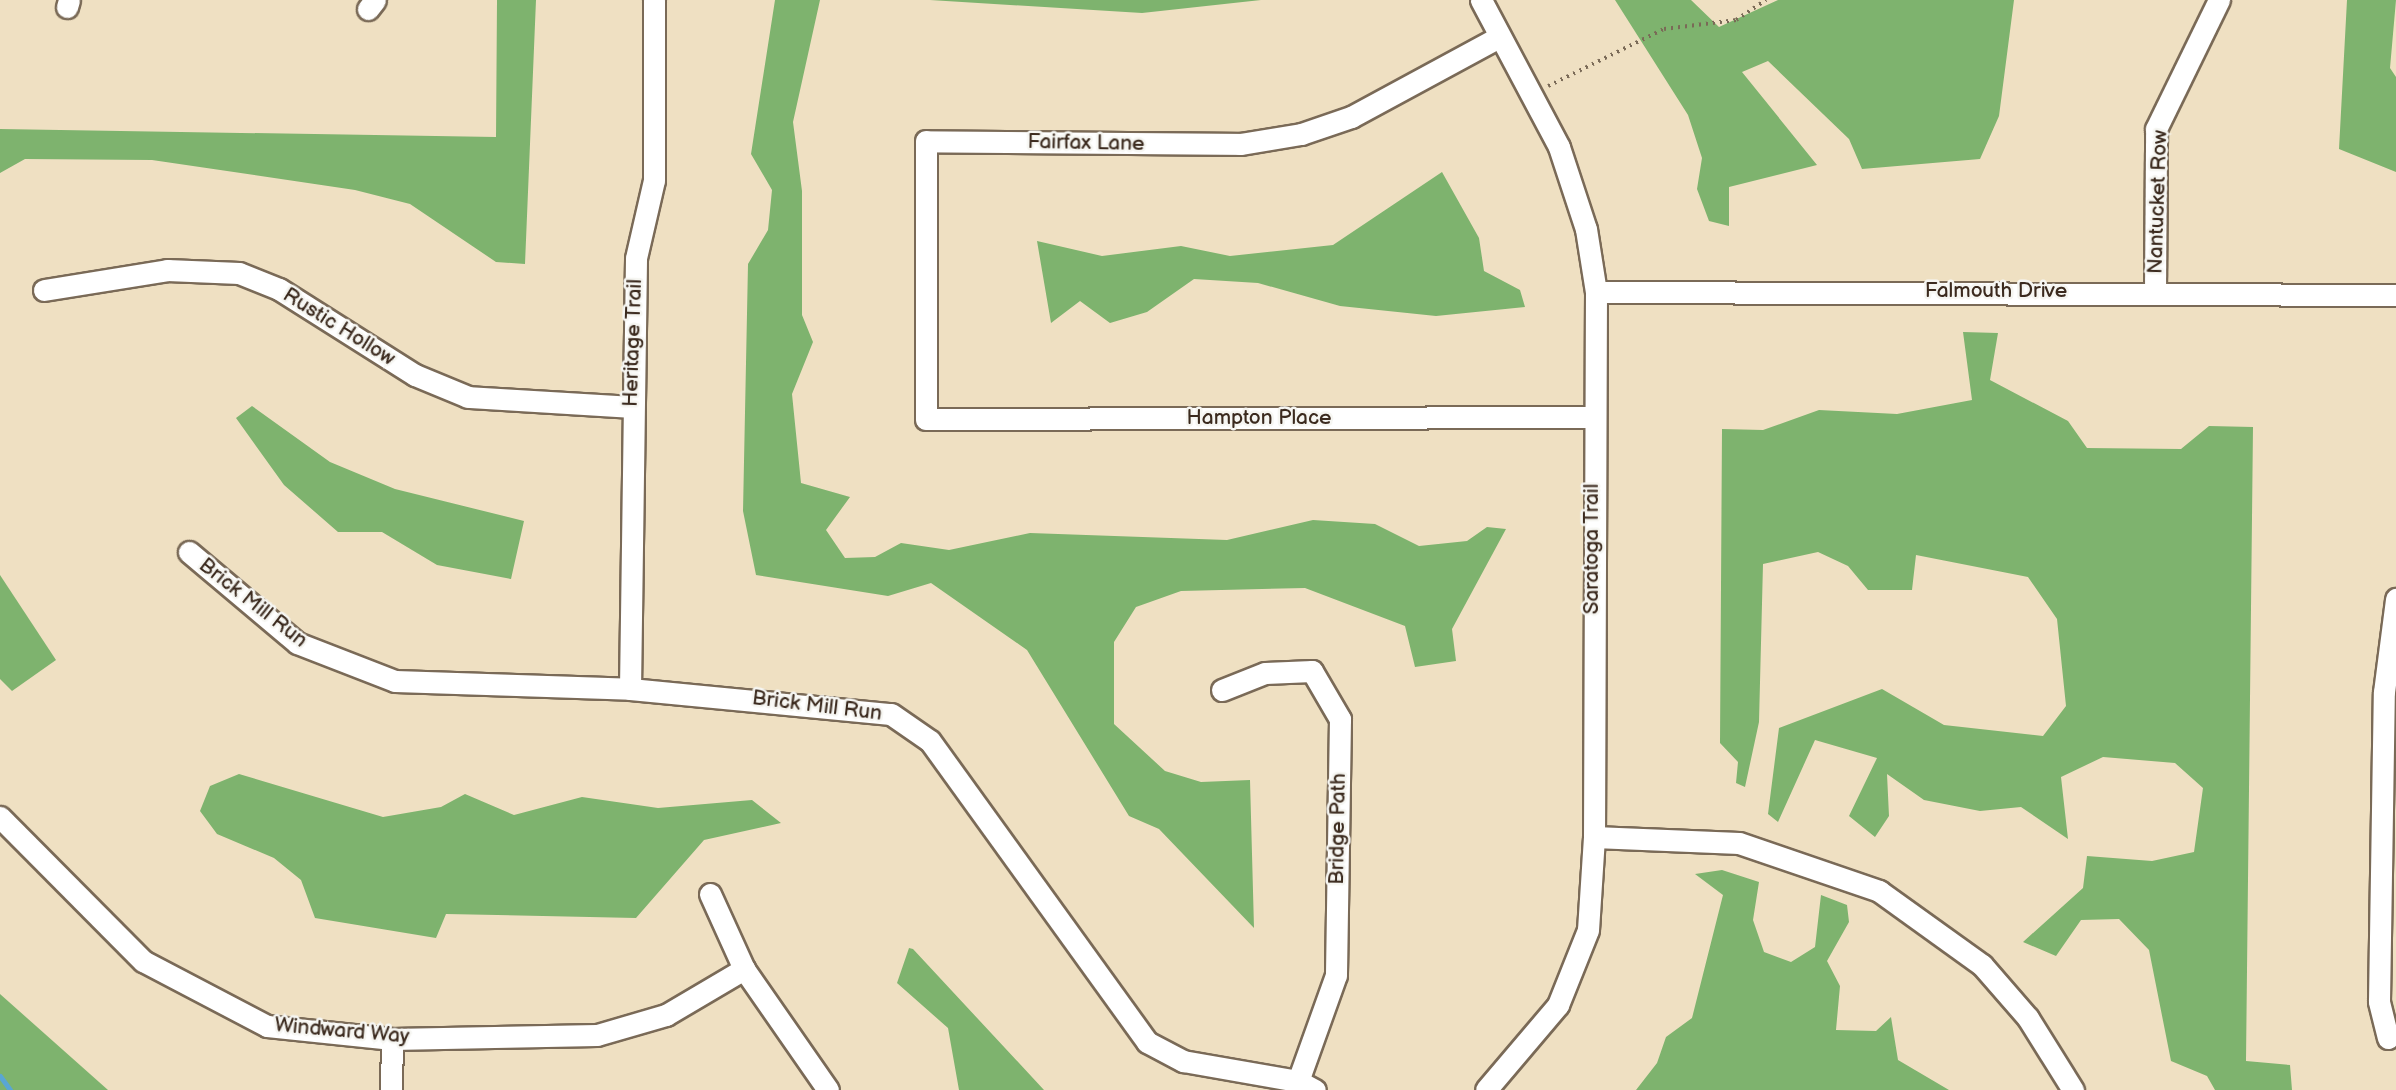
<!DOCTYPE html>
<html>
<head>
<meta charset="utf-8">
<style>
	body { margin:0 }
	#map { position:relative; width:2396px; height:1090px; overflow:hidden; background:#efe0c2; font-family:"Balsamiq Sans",sans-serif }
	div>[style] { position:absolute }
	.forest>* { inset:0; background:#7eb36e }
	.stream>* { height:5px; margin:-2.5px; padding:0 2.5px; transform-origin:2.5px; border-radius:2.5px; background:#5aa6d3 }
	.path>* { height:3.5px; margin-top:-1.75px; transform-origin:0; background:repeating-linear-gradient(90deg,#7a6a57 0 2px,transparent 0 7px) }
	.roads { filter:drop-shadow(2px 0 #7a6a57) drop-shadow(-2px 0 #7a6a57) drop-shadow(0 2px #7a6a57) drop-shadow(0 -2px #7a6a57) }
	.street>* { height:21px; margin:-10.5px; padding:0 10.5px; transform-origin:10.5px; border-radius:10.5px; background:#fff }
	span { translate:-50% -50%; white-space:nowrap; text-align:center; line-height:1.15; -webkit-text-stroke:5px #f6f6f2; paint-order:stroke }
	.street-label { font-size:21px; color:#3b2a1e }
</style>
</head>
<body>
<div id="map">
	<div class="forest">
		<i style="clip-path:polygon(497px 0,536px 0,525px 264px,496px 262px,410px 204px,355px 190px,152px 160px,25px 159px,0 173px,0 129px,496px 137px)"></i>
		<i style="clip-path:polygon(775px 0,820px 0,793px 122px,802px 191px,802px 315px,813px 342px,792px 394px,801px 483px,850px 497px,826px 530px,845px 558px,875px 557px,901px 543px,949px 550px,1030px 533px,1227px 540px,1313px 520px,1375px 524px,1419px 546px,1467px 541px,1487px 527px,1506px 529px,1452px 629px,1456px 661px,1415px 667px,1405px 626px,1305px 588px,1181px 591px,1136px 607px,1114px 642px,1114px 724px,1165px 771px,1201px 782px,1250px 780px,1254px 928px,1159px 829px,1129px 816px,1027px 650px,931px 583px,888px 596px,756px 575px,743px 511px,748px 264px,768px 230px,772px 190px,751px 154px)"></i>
		<i style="clip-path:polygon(930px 0,1261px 0,1142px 13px)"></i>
		<i style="clip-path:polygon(1615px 0,1691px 0,1719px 27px,1778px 0,2014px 0,1999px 116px,1980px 159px,1862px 169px,1849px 139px,1768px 61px,1742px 72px,1817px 165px,1729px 187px,1729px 226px,1709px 221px,1697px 189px,1702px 158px,1688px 115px)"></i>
		<i style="clip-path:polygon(2347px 0,2396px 0,2390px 68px,2396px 77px,2396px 172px,2339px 149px)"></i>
		<i style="clip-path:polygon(1442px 172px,1479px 238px,1484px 271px,1520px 290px,1525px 307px,1436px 316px,1340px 306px,1258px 283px,1194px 279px,1147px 312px,1110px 323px,1080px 301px,1051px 323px,1037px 241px,1102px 256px,1181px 246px,1230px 256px,1333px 245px)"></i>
		<i style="clip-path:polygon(1963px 332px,1998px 333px,1990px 380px,2068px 421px,2087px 448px,2181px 449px,2209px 426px,2253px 427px,2246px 1061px,2290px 1065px,2292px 1090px,2215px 1090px,2207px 1076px,2171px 1061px,2149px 950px,2119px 919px,2081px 920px,2056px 956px,2023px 942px,2083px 888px,2087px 856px,2152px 861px,2194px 852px,2203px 788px,2175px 763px,2103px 757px,2061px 777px,2068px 839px,2021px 807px,1980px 811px,1924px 800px,1887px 774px,1889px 816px,1875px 837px,1849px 816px,1877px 758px,1815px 740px,1778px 822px,1768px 814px,1779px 728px,1882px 689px,1944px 725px,2043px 736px,2066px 706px,2057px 619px,2028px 577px,1916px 555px,1912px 590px,1868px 590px,1848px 566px,1818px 552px,1763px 564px,1759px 722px,1745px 787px,1736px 783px,1738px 762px,1720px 743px,1722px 429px,1763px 430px,1819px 410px,1897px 414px,1972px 400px)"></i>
		<i style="clip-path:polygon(252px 406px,330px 462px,395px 489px,524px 521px,511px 579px,437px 565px,382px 532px,338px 532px,284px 485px,236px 418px)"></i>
		<i style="clip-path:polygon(0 575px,56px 660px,12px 691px,0 679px)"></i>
		<i style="clip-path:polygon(239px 774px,383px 817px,441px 807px,465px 794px,514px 815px,582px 797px,658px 808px,752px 800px,781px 823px,704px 840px,636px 918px,446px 914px,436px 938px,315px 918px,301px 880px,274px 858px,217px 834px,200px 811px,210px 786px)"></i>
		<i style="clip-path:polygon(1722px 870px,1759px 882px,1753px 920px,1764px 952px,1791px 962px,1815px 947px,1821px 895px,1847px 905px,1849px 922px,1827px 961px,1840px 986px,1836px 1030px,1876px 1031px,1891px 1017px,1898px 1060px,1949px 1090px,1636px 1090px,1657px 1063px,1666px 1037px,1692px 1018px,1723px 895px,1695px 874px)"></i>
		<i style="clip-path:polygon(909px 948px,913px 949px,1044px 1090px,959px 1090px,948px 1028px,897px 983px)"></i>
		<i style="clip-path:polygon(0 994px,108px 1090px,0 1090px)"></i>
	</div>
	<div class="stream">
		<i style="left:0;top:1076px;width:17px;rotate:54deg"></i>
	</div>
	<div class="path">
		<i style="left:1548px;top:86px;width:129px;rotate:-26.2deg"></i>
		<i style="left:1664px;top:29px;width:73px;rotate:-7.1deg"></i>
		<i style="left:1736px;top:20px;width:36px;rotate:-34deg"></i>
	</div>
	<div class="roads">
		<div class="street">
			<i style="left:1481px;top:0;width:166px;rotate:62deg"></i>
			<i style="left:1559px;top:147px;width:86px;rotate:71.8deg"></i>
			<i style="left:1586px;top:229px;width:64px;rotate:81deg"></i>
			<i style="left:1596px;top:292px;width:545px;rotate:90.21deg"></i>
			<i style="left:1594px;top:837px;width:93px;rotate:93.7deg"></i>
			<i style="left:1588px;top:930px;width:81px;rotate:111.8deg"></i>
			<i style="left:1558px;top:1005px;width:111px;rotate:130.3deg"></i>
			<i style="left:67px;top:7px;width:7px;rotate:-74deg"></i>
			<i style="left:368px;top:9px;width:11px;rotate:-52deg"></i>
			<i style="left:1499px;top:37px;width:168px;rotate:151.6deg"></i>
			<i style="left:1351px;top:117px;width:53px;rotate:161.2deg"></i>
			<i style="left:1301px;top:134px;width:62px;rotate:170.7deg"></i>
			<i style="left:1240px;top:144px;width:314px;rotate:-179.5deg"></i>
			<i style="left:926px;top:141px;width:278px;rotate:90deg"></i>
			<i style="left:926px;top:419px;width:666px;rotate:-0.17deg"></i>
			<i style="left:44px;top:290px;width:125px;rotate:-9.2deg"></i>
			<i style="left:167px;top:270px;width:72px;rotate:2.4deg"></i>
			<i style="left:239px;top:273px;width:43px;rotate:21.8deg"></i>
			<i style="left:279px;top:289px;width:161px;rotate:32.3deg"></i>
			<i style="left:415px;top:375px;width:57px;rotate:22.5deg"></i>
			<i style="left:468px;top:397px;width:163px;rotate:3.5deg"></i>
			<i style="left:2155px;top:291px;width:162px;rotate:-89.6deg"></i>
			<i style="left:2156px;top:129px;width:144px;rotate:-64deg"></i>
			<i style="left:1596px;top:292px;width:800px;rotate:0.21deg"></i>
			<i style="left:189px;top:552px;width:141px;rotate:40.1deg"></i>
			<i style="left:297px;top:643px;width:105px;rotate:21.2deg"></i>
			<i style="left:395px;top:681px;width:235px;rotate:1.9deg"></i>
			<i style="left:630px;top:689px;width:262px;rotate:5.5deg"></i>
			<i style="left:891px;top:714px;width:47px;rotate:34.7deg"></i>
			<i style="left:930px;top:741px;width:371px;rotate:54.2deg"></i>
			<i style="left:1147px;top:1042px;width:41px;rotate:27.8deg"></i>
			<i style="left:1183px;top:1061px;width:117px;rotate:9.9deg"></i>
			<i style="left:1298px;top:1081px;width:19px;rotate:28deg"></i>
			<i style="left:630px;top:689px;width:431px;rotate:-89.2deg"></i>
			<i style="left:636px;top:258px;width:80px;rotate:-77deg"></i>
			<i style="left:654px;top:180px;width:180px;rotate:-90deg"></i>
			<i style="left:1222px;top:690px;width:46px;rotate:-21.6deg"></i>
			<i style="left:1265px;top:673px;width:47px;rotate:-2.4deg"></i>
			<i style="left:1312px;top:671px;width:56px;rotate:59.7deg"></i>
			<i style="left:1340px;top:719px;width:256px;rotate:90.9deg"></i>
			<i style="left:1336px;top:975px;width:113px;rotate:109.7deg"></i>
			<i style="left:0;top:817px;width:203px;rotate:45.2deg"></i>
			<i style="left:143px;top:961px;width:140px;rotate:27.7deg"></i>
			<i style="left:267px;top:1026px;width:126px;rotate:5.9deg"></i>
			<i style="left:392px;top:1039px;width:205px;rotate:-1.1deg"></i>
			<i style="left:597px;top:1035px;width:72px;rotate:-16.2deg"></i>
			<i style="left:666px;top:1015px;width:91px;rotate:-30.5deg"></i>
			<i style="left:1594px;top:837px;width:145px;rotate:2.4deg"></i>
			<i style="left:1739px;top:843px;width:148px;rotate:18.9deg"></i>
			<i style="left:1879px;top:891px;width:127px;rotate:35.7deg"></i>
			<i style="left:1982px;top:965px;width:70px;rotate:49deg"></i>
			<i style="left:2028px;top:1018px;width:85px;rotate:58deg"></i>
			<i style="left:710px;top:894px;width:82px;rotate:65.6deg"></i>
			<i style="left:744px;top:969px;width:147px;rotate:55.2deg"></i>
			<i style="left:2388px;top:1038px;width:38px;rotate:-104deg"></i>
			<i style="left:2379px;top:1001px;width:309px;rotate:-89.1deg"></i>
			<i style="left:2384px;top:692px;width:94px;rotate:-82.6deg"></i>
			<i style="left:391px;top:1090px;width:51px;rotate:-88.9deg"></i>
		</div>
	</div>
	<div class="street-label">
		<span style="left:1086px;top:143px;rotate:1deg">Fairfax Lane</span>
		<span style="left:2158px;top:202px;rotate:-88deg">Nantucket Row</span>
		<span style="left:1996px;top:291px">Falmouth Drive</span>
		<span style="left:339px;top:327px;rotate:32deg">Rustic Hollow</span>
		<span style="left:633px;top:343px;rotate:-88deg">Heritage Trail</span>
		<span style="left:1259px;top:418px">Hampton Place</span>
		<span style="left:1592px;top:549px;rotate:-90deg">Saratoga Trail</span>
		<span style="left:253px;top:603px;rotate:38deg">Brick Mill Run</span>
		<span style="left:817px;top:706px;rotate:7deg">Brick Mill Run</span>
		<span style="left:1338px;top:829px;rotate:-89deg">Bridge Path</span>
		<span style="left:342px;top:1031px;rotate:5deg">Windward Way</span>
	</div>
</div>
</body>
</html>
